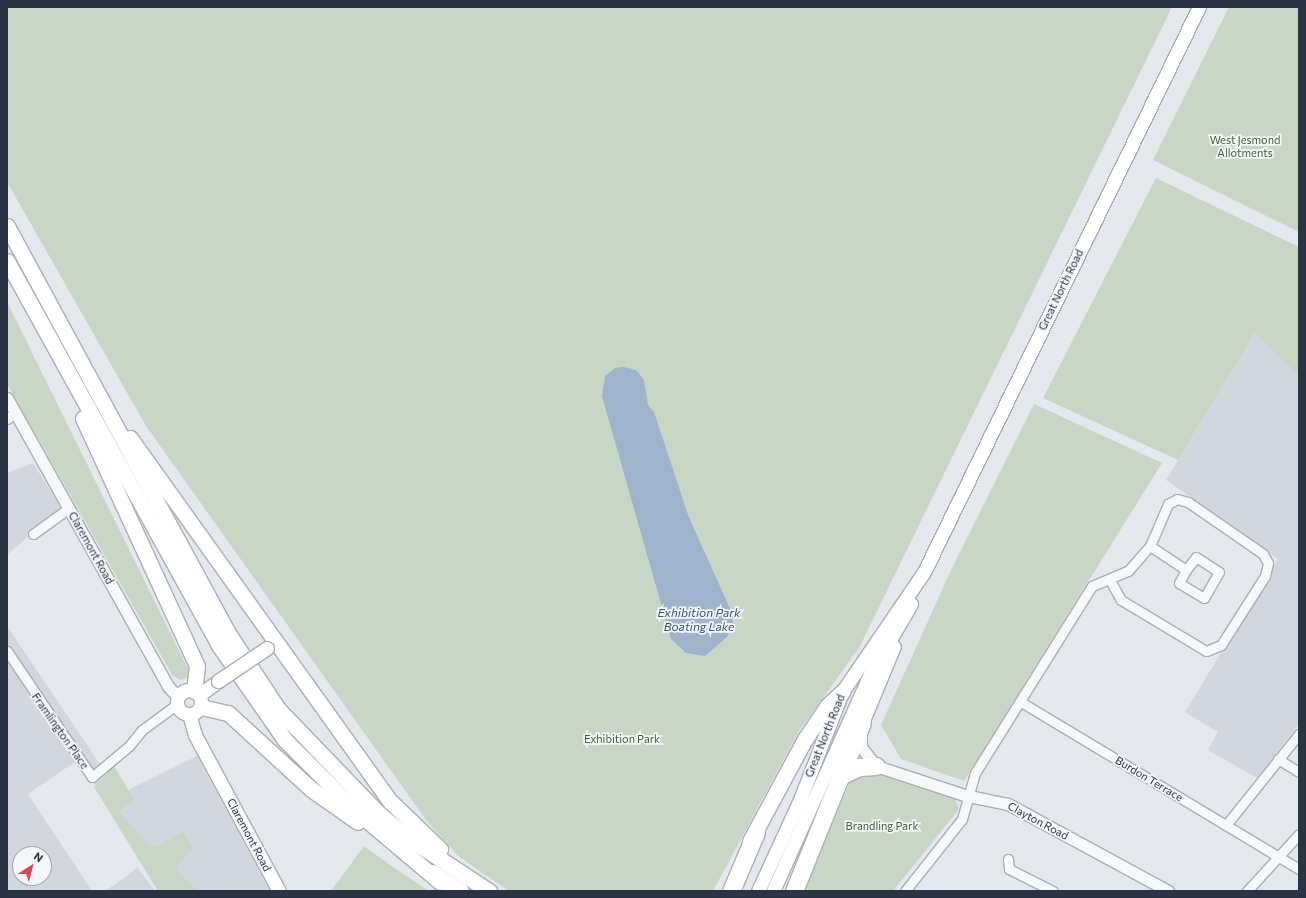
<!DOCTYPE html>
<html>
<head>
<meta charset="utf-8">
<style>
	body { margin:0 }
	#map { position:relative; width:1306px; height:898px; overflow:hidden; background:#e4e7ec; font-family:Commissioner,sans-serif }
	div>[style] { position:absolute }
	.built>* { inset:0; background:#d2d6de }
	.green>* { inset:0; background:#c9d6c5 }
	.water>* { inset:0; background:#9fb4cc }
	.roads { filter:drop-shadow(1px 0 #a9aeb7) drop-shadow(-1px 0 #a9aeb7) drop-shadow(0 1px #a9aeb7) drop-shadow(0 -1px #a9aeb7) }
	.minor>* { height:9px; margin:-4.5px; padding:0 4.5px; transform-origin:4.5px; border-radius:4.5px; background:#f7f8fa }
	.tertiary>* { height:11px; margin:-5.5px; padding:0 5.5px; transform-origin:5.5px; border-radius:5.5px; background:#f7f8fa }
	.secondary>* { height:13px; margin:-6.5px; padding:0 6.5px; transform-origin:6.5px; border-radius:6.5px; background:#fff }
	.secondary>.ring { margin:-6.5px; padding:0; box-sizing:content-box; background:none; border:13px solid #fff; border-radius:50% }
	.trunk>* { height:15px; margin:-7.5px; padding:0 7.5px; transform-origin:7.5px; border-radius:7.5px; background:#fff }
	.motorway>* { height:17px; margin:-8.5px; padding:0 8.5px; transform-origin:8.5px; border-radius:8.5px; background:#fff }
	.bridges { filter:drop-shadow(1px 0 #a9aeb7) drop-shadow(-1px 0 #a9aeb7) drop-shadow(0 1px #a9aeb7) drop-shadow(0 -1px #a9aeb7) }
	.secondary-bridge>* { height:13px; margin:-6.5px; padding:0 6.5px; transform-origin:6.5px; border-radius:6.5px; background:#fff }
	span { translate:-50% -50%; white-space:nowrap; text-align:center; line-height:1.15; -webkit-text-stroke:3.5px #f4f6f9; paint-order:stroke }
	.park-label { font-size:11px; color:#3f6138 }
	.street-label { font-size:11px; color:#2b3445 }
	.water-label { font-size:12px; color:#34527a; font-style:italic }
	.frame { position:absolute; inset:0; border:8px solid #2b3445; pointer-events:none }
	.north { position:absolute; left:12px; top:846px; width:40px; height:40px; box-sizing:border-box; background:#f4f6f9; border:1px solid #a4a8b1; border-radius:50%; rotate:36deg; font-size:11px; font-weight:700; line-height:16px; text-align:center; color:#2b3445 }
	.north::after { content:''; display:block; margin:auto; width:14px; height:18px; background:#d1495b; clip-path:polygon(50% 0,100% 100%,50% 72%,0 100%) }
</style>
</head>
<body>
<div id="map">
	<div class="built">
		<i style="clip-path:polygon(1255px 333px,1299px 376px,1299px 724px,1257px 778px,1208px 750px,1218px 732px,1185px 712px,1278px 559px,1166px 480px)"></i>
		<i style="clip-path:polygon(33px 463px,61px 508px,7px 555px,7px 473px)"></i>
		<i style="clip-path:polygon(evenodd,7px 626px,120px 794px,197px 756px,270px 891px,160px 891px,113px 805px,75px 762px,28px 794px,92px 891px,7px 891px,7px 626px,20px 854px,44px 854px,44px 878px,20px 878px,20px 854px)"></i>
		<i style="clip-path:polygon(137px 867px,155px 891px,105px 891px,127px 876px)"></i>
	</div>
	<div class="green">
		<i style="clip-path:polygon(7px 7px,1172px 7px,859px 648px,799px 731px,713px 891px,509px 891px,458px 856px,426px 820px,146px 426px,7px 182px)"></i>
		<i style="clip-path:polygon(1229px 7px,1299px 7px,1299px 232px,1153px 160px)"></i>
		<i style="clip-path:polygon(1156px 178px,1299px 247px,1299px 376px,1255px 333px,1178px 460px,1043px 398px)"></i>
		<i style="clip-path:polygon(7px 302px,191px 675px,181px 680px,173px 676px,7px 384px)"></i>
		<i style="clip-path:polygon(1034px 404px,1162px 463px,964px 781px,901px 759px,881px 725px,952px 568px)"></i>
		<i style="clip-path:polygon(114px 766px,135px 801px,118px 811px,148px 844px,156px 847px,183px 832px,193px 848px,176px 869px,197px 891px,158px 891px,94px 787px)"></i>
		<i style="clip-path:polygon(867px 770px,954px 797px,959px 809px,893px 891px,803px 891px,853px 775px)"></i>
		<i style="clip-path:polygon(364px 846px,393px 867px,429px 891px,331px 891px)"></i>
	</div>
	<div class="water">
		<i style="clip-path:polygon(624px 367px,636px 370px,644px 380px,648px 405px,654px 412px,688px 515px,732px 613px,733px 623px,727px 637px,705px 656px,686px 653px,671px 639px,602px 396px,605px 376px,615px 368px)"></i>
	</div>
	<div class="roads">
		<div class="minor">
			<i style="left:7px;top:419px;width:11px;rotate:-41deg"></i>
			<i style="left:33px;top:534px;width:44px;rotate:-35.8deg"></i>
			<i style="left:1150px;top:546px;width:43px;rotate:33.7deg"></i>
			<i style="left:1186px;top:570px;width:16px;rotate:-52deg"></i>
			<i style="left:1196px;top:557px;width:27px;rotate:33deg"></i>
			<i style="left:1219px;top:572px;width:30px;rotate:120deg"></i>
			<i style="left:1204px;top:598px;width:29px;rotate:-149deg"></i>
			<i style="left:1179px;top:583px;width:15px;rotate:-62deg"></i>
			<i style="left:7px;top:651px;width:152px;rotate:56deg"></i>
			<i style="left:92px;top:777px;width:48px;rotate:-40deg"></i>
			<i style="left:129px;top:746px;width:21px;rotate:-51deg"></i>
			<i style="left:142px;top:730px;width:44px;rotate:-36.6deg"></i>
			<i style="left:1021px;top:702px;width:324px;rotate:31deg"></i>
			<i style="left:1278px;top:759px;width:25px;rotate:32deg"></i>
			<i style="left:1226px;top:825px;width:117px;rotate:-51.3deg"></i>
			<i style="left:1008px;top:859px;width:10px;rotate:84deg"></i>
			<i style="left:1009px;top:869px;width:49px;rotate:26.6deg"></i>
			<i style="left:905px;top:891px;width:92px;rotate:-51.6deg"></i>
			<i style="left:962px;top:819px;width:48px;rotate:-74.2deg"></i>
			<i style="left:975px;top:773px;width:221px;rotate:-58deg"></i>
			<i style="left:1092px;top:586px;width:39px;rotate:-23deg"></i>
			<i style="left:1128px;top:571px;width:33px;rotate:-49deg"></i>
			<i style="left:1150px;top:546px;width:46px;rotate:-66.8deg"></i>
			<i style="left:1168px;top:504px;width:10px;rotate:-29deg"></i>
			<i style="left:1177px;top:499px;width:11px;rotate:15deg"></i>
			<i style="left:1188px;top:502px;width:91px;rotate:34.7deg"></i>
			<i style="left:1263px;top:554px;width:10px;rotate:61deg"></i>
			<i style="left:1268px;top:563px;width:13px;rotate:103deg"></i>
			<i style="left:1265px;top:576px;width:82px;rotate:122.5deg"></i>
			<i style="left:1221px;top:645px;width:16px;rotate:158deg"></i>
			<i style="left:1206px;top:651px;width:99px;rotate:-149deg"></i>
			<i style="left:1121px;top:600px;width:23px;rotate:-119deg"></i>
			<i style="left:1247px;top:891px;width:77px;rotate:-47.6deg"></i>
		</div>
		<div class="tertiary">
			<i style="left:7px;top:398px;width:330px;rotate:60.8deg"></i>
			<i style="left:168px;top:686px;width:15px;rotate:48deg"></i>
			<i style="left:861px;top:734px;width:13px;rotate:90deg"></i>
			<i style="left:861px;top:747px;width:24px;rotate:52deg"></i>
			<i style="left:876px;top:766px;width:93px;rotate:18.2deg"></i>
			<i style="left:964px;top:795px;width:45px;rotate:11.6deg"></i>
			<i style="left:1008px;top:804px;width:182px;rotate:28.5deg"></i>
		</div>
		<div class="secondary">
			<i class="ring" style="left:177px;top:690px;width:11px;height:11px"></i>
			<i style="left:199px;top:695px;width:24px;rotate:-36deg"></i>
			<i style="left:189px;top:714px;width:22px;rotate:74deg"></i>
			<i style="left:195px;top:735px;width:177px;rotate:61.7deg"></i>
			<i style="left:862px;top:723px;width:83px;rotate:-67.4deg"></i>
			<i style="left:758px;top:891px;width:98px;rotate:-65.3deg"></i>
			<i style="left:799px;top:802px;width:118px;rotate:-68.6deg"></i>
			<i style="left:842px;top:692px;width:145px;rotate:-55.7deg"></i>
			<i style="left:924px;top:572px;width:628px;rotate:-64.05deg"></i>
			<i style="left:773px;top:891px;width:240px;rotate:-65.9deg"></i>
			<i style="left:871px;top:672px;width:79px;rotate:-59.5deg"></i>
		</div>
		<div class="trunk">
			<i style="left:7px;top:226px;width:467px;rotate:61.5deg"></i>
			<i style="left:230px;top:636px;width:87px;rotate:56.7deg"></i>
			<i style="left:278px;top:709px;width:143px;rotate:46.1deg"></i>
			<i style="left:377px;top:812px;width:43px;rotate:39.3deg"></i>
			<i style="left:410px;top:839px;width:95px;rotate:33.4deg"></i>
			<i style="left:7px;top:261px;width:437px;rotate:61.1deg"></i>
			<i style="left:218px;top:644px;width:117px;rotate:55.1deg"></i>
			<i style="left:285px;top:740px;width:100px;rotate:45deg"></i>
			<i style="left:356px;top:811px;width:110px;rotate:40.2deg"></i>
			<i style="left:83px;top:418px;width:273px;rotate:65.3deg"></i>
			<i style="left:197px;top:666px;width:25px;rotate:97deg"></i>
			<i style="left:130px;top:438px;width:448px;rotate:54.4deg"></i>
			<i style="left:391px;top:802px;width:68px;rotate:43.8deg"></i>
			<i style="left:201px;top:707px;width:28px;rotate:13deg"></i>
			<i style="left:228px;top:713px;width:113px;rotate:42.5deg"></i>
			<i style="left:311px;top:789px;width:57px;rotate:35.1deg"></i>
			<i style="left:750px;top:841px;width:116px;rotate:-61.7deg"></i>
			<i style="left:805px;top:739px;width:40px;rotate:-56deg"></i>
			<i style="left:827px;top:706px;width:21px;rotate:-43deg"></i>
		</div>
		<div class="motorway">
			<i style="left:840px;top:776px;width:21px;rotate:-25deg"></i>
			<i style="left:859px;top:767px;width:17px;rotate:-3deg"></i>
			<i style="left:432px;top:873px;width:33px;rotate:33deg"></i>
			<i style="left:731px;top:891px;width:64px;rotate:-67deg"></i>
			<i style="left:794px;top:891px;width:181px;rotate:-68deg"></i>
		</div>
	</div>
	<div class="bridges">
		<div class="secondary-bridge">
			<i style="left:218px;top:681px;width:59px;rotate:-34deg"></i>
		</div>
	</div>
	<div class="park-label">
		<span style="left:1245px;top:147px">West Jesmond<br>Allotments</span>
		<span style="left:622px;top:739px">Exhibition Park</span>
		<span style="left:882px;top:826px">Brandling Park</span>
	</div>
	<div class="street-label">
		<span style="left:1061px;top:290px;rotate:-64deg">Great North Road</span>
		<span style="left:91px;top:548px;rotate:61deg">Claremont Road</span>
		<span style="left:60px;top:731px;rotate:55deg">Framlington Place</span>
		<span style="left:825px;top:736px;rotate:-68deg">Great North Road</span>
		<span style="left:1149px;top:779px;rotate:31deg">Burdon Terrace</span>
		<span style="left:1038px;top:821px;rotate:28deg">Clayton Road</span>
		<span style="left:249px;top:835px;rotate:62deg">Claremont Road</span>
	</div>
	<div class="water-label">
		<span style="left:699px;top:620px">Exhibition Park<br>Boating Lake</span>
	</div>
	<div class="frame"></div>
	<div class="north">N</div>
</div>
</body>
</html>
